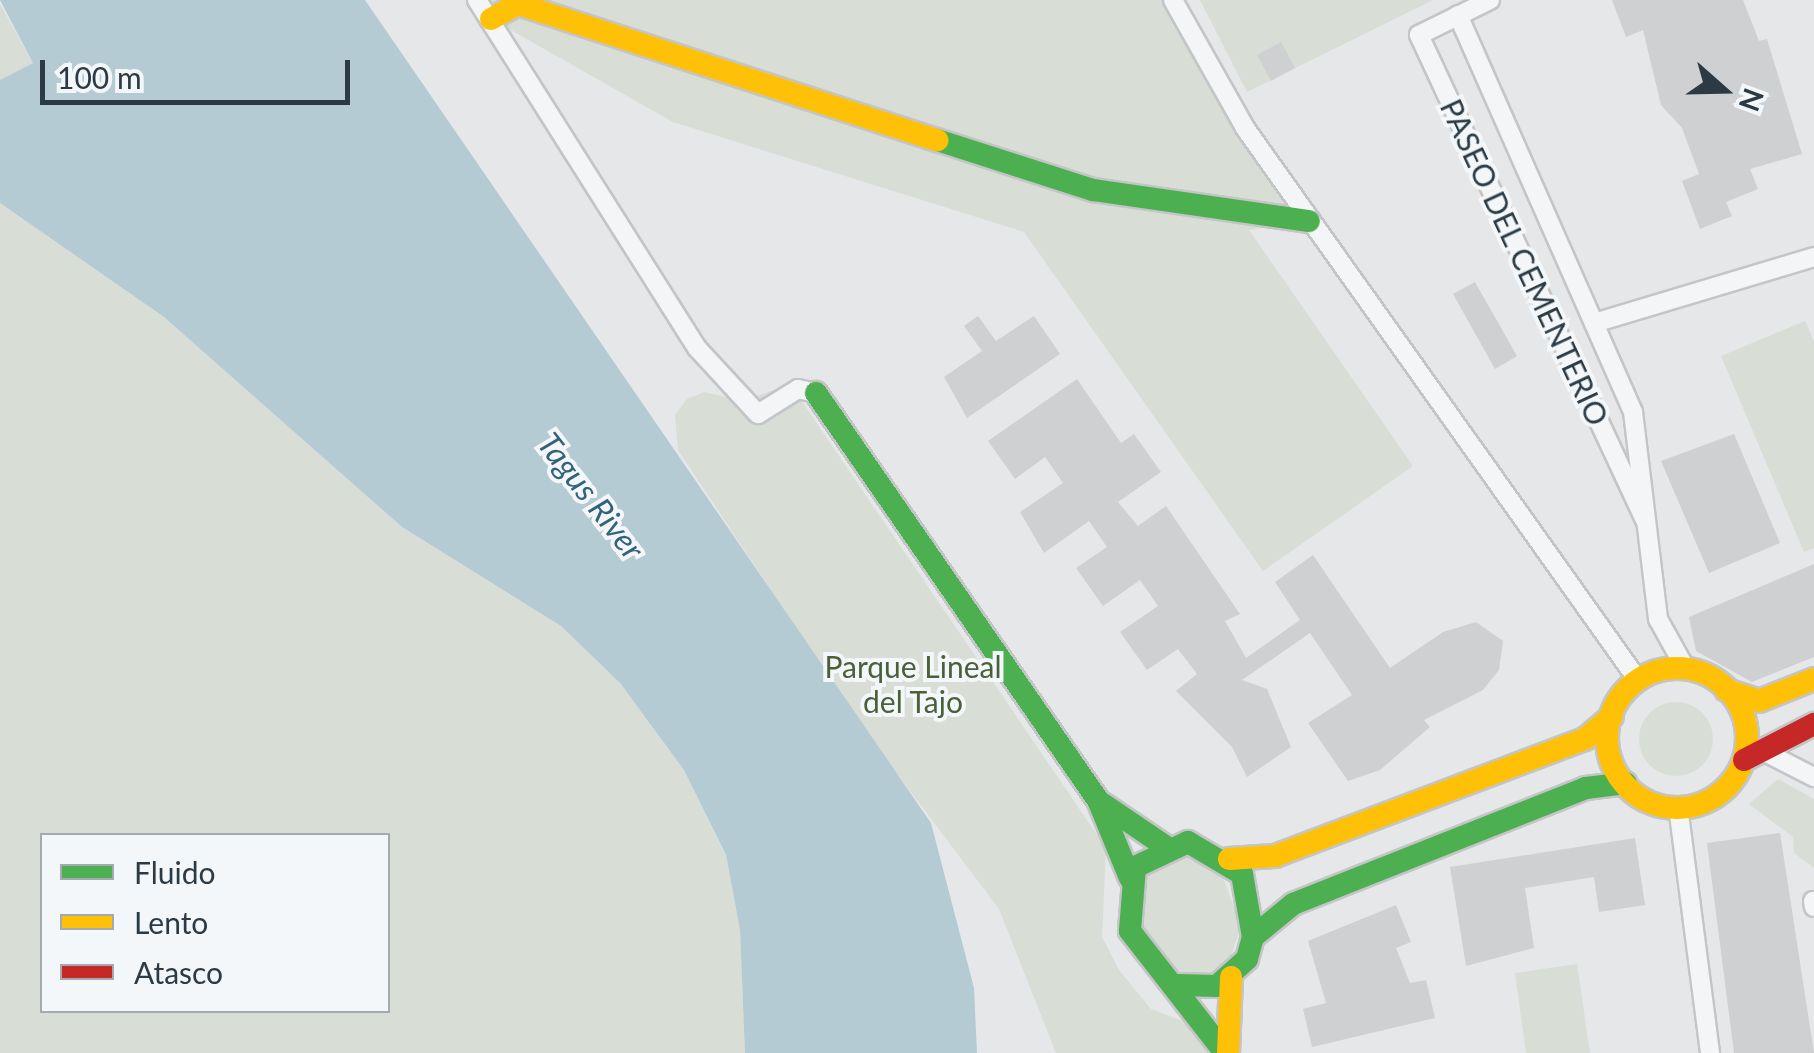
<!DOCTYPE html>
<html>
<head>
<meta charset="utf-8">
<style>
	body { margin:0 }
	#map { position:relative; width:1814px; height:1053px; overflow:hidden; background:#e5e7e9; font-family:Lato,sans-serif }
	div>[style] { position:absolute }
	.green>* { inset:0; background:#d8ddd5 }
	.round { border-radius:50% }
	.water>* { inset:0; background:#b4cbd4 }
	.building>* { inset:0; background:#ced0d2 }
	.roads { filter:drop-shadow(2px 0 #c3c5c7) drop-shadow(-2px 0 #c3c5c7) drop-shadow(0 2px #c3c5c7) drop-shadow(0 -2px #c3c5c7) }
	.street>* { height:18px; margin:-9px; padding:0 9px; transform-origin:9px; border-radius:9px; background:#f4f5f7 }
	.fast>* { height:22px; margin:-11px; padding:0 11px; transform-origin:11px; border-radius:11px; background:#4caf50 }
	.slow>* { height:22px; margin:-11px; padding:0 11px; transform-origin:11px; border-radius:11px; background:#ffc107 }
	.slow>.ring { margin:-11px; padding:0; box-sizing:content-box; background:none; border:22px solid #ffc107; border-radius:50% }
	.jam>* { height:22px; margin:-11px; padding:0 11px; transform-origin:11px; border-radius:11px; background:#c62828 }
	span { translate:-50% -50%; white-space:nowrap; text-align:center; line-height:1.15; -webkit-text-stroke:8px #f3f7f9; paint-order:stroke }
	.street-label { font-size:30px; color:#2b3a44 }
	.park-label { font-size:30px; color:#496038 }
	.water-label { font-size:32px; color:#346379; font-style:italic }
	.legend { position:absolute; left:40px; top:833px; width:350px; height:180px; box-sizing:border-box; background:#f3f7f9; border:2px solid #a3abb1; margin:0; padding:12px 18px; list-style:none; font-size:30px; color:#2b3a44 }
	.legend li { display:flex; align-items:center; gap:20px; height:50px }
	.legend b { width:50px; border:2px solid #a3abb1 }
	.north { position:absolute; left:1674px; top:40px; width:100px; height:100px; -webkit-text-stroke:8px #f3f7f9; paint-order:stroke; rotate:110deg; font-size:28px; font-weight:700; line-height:40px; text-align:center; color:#2b3a44 }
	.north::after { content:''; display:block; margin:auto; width:35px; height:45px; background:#2b3a44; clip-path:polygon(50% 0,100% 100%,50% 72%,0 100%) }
	.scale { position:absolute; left:40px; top:60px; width:310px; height:45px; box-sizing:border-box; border:5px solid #2b3a44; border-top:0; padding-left:12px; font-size:30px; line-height:35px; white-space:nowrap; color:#2b3a44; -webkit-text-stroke:8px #f3f7f9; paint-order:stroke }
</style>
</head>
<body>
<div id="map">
	<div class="green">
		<i style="clip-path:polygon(477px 0,1177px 0,1309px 221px,1249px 230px,1413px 466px,1263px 571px,1024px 232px,673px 122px,491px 19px)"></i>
		<i style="clip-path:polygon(1200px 0,1433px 0,1247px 92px)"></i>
		<i style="clip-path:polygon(0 4px,33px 63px,0 80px)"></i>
		<i style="clip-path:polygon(evenodd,0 203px,164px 317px,402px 527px,561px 626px,620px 683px,684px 770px,726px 856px,740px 930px,745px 1053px,0 1053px,0 203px,42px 836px,388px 836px,388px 1010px,42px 1010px,42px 836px)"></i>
		<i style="clip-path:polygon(1805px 321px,1814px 341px,1814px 548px,1804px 552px,1721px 356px)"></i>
		<i style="clip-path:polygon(790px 384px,1106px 848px,1102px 937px,1119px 970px,1151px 1009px,1198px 1027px,1210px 1053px,1056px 1053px,999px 909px,859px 723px,678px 450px,675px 415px,687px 399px,704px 392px,743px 401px)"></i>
		<i class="round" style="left:1639px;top:702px;width:74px;height:74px"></i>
		<i style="clip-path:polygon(1778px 779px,1814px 799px,1814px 868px,1794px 853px,1793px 837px,1749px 804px)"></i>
		<i style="clip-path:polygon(1179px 850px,1222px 875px,1241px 926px,1226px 971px,1183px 981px,1144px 934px,1137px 891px,1139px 877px)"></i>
		<i style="clip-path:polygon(1577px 964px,1590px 1053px,1526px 1053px,1515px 973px)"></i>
	</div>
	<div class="water">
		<i style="clip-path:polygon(0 0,365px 0,931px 823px,974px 988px,977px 1053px,745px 1053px,740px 930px,726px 855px,684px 770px,620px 683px,561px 626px,402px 527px,164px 317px,0 203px,0 80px,33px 63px)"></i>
	</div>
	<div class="building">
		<i style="clip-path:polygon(1612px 0,1743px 0,1759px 41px,1767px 39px,1802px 154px,1750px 169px,1758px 189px,1726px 202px,1732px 216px,1700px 229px,1682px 181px,1699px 174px,1682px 128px,1661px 105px,1643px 30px,1626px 37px)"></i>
		<i style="clip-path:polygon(1281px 42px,1295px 68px,1271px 81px,1257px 55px)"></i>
		<i style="clip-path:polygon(1475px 282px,1517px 356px,1495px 369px,1453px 294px)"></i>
		<i style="clip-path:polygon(978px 316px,996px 341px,1034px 316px,1060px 354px,967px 418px,944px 377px,982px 351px,964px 326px)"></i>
		<i style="clip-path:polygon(1077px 379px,1121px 443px,1134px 434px,1161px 472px,1118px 502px,1138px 526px,1166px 506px,1240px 614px,1225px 621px,1246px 658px,1300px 620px,1275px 582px,1313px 555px,1390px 668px,1443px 632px,1476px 622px,1503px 641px,1499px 670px,1483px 690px,1424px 720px,1430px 727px,1380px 770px,1348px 781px,1308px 723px,1352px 695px,1310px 633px,1242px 680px,1267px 689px,1291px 747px,1247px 777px,1232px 747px,1176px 691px,1197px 674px,1178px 649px,1147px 670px,1120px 632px,1158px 606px,1140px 580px,1103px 606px,1076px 568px,1107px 547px,1089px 521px,1044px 553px,1020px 512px,1063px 483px,1045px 457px,1015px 479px,988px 441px)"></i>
		<i style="clip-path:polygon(1734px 434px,1780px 543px,1709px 573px,1661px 461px)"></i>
		<i style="clip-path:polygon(1814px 564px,1814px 657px,1752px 682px,1696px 651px,1689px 617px)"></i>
		<i style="clip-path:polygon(1780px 833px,1814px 1053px,1734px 1053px,1707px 843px)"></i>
		<i style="clip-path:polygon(1635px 838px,1645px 905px,1599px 912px,1594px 877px,1525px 888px,1534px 948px,1466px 966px,1450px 867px)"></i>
		<i style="clip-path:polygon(1396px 905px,1411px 942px,1396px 948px,1410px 983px,1426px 980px,1435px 1018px,1312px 1047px,1303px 1009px,1326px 1003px,1308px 941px)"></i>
	</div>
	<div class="roads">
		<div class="street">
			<i style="left:477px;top:0;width:412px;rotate:57.7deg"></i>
			<i style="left:697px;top:348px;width:90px;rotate:47.3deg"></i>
			<i style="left:758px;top:414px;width:47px;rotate:-32deg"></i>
			<i style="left:798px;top:389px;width:18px;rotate:13deg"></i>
			<i style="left:1173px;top:0;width:147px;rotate:60.6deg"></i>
			<i style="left:1245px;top:128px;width:673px;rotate:54.56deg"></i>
			<i style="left:1490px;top:0;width:79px;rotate:153.8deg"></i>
			<i style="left:1419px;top:35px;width:535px;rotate:65.02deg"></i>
			<i style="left:1458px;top:15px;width:434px;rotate:66.2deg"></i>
			<i style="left:1633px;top:412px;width:209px;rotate:83.1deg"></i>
			<i style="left:1658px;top:619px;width:54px;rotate:61deg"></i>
			<i style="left:1594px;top:323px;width:230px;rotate:-16.7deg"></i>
			<i style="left:1759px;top:749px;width:62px;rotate:27deg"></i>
			<i style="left:1679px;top:814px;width:241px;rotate:82.6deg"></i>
			<i style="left:1813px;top:901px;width:6px;rotate:81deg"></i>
		</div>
		<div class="fast">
			<i style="left:937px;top:140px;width:164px;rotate:17.8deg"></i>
			<i style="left:1093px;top:190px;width:218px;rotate:8.2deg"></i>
			<i style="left:816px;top:393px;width:495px;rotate:55.3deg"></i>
			<i style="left:1098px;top:800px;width:84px;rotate:67.7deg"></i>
			<i style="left:1103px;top:804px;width:75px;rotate:34.1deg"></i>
			<i style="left:1253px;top:937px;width:52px;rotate:-39.5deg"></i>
			<i style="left:1293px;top:904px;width:315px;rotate:-21.6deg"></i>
			<i style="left:1586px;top:788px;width:40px;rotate:-7.1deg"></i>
			<i style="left:1177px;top:985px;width:40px;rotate:1.4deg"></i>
			<i style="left:1217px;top:986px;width:40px;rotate:-42deg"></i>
			<i style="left:1247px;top:959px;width:23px;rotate:-75deg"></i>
			<i style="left:1253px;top:937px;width:64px;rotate:-99.9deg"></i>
			<i style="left:1242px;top:874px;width:63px;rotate:-149.3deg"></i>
			<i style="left:1188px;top:842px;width:59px;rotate:154.7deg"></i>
			<i style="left:1135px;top:867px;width:64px;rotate:94.5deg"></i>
			<i style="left:1130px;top:931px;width:155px;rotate:52.1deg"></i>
		</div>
		<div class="slow">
			<i style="left:491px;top:19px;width:31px;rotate:-29deg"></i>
			<i style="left:518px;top:4px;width:441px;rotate:18deg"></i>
			<i class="ring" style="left:1607px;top:668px;width:118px;height:118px"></i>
			<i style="left:1726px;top:690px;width:35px;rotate:18deg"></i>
			<i style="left:1759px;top:701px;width:59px;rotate:-21.8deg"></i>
			<i style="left:1229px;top:859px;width:46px;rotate:-3.7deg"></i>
			<i style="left:1275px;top:856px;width:331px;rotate:-20.7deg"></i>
			<i style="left:1585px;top:739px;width:35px;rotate:-40deg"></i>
			<i style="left:1228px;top:1053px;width:76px;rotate:-87.7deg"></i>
		</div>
		<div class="jam">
			<i style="left:1744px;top:760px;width:79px;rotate:-27.2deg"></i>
		</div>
	</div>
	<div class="street-label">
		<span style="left:1525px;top:262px;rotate:65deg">PASEO DEL CEMENTERIO</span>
	</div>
	<div class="park-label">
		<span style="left:913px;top:683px">Parque Lineal<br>del Tajo</span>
	</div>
	<div class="water-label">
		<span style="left:591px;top:496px;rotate:52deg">Tagus River</span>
	</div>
	<ul class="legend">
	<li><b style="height:12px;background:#4caf50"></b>Fluido</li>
	<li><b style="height:12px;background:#ffc107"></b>Lento</li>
	<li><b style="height:12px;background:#c62828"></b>Atasco</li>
	</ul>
	<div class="north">N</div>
	<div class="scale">100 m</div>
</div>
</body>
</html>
